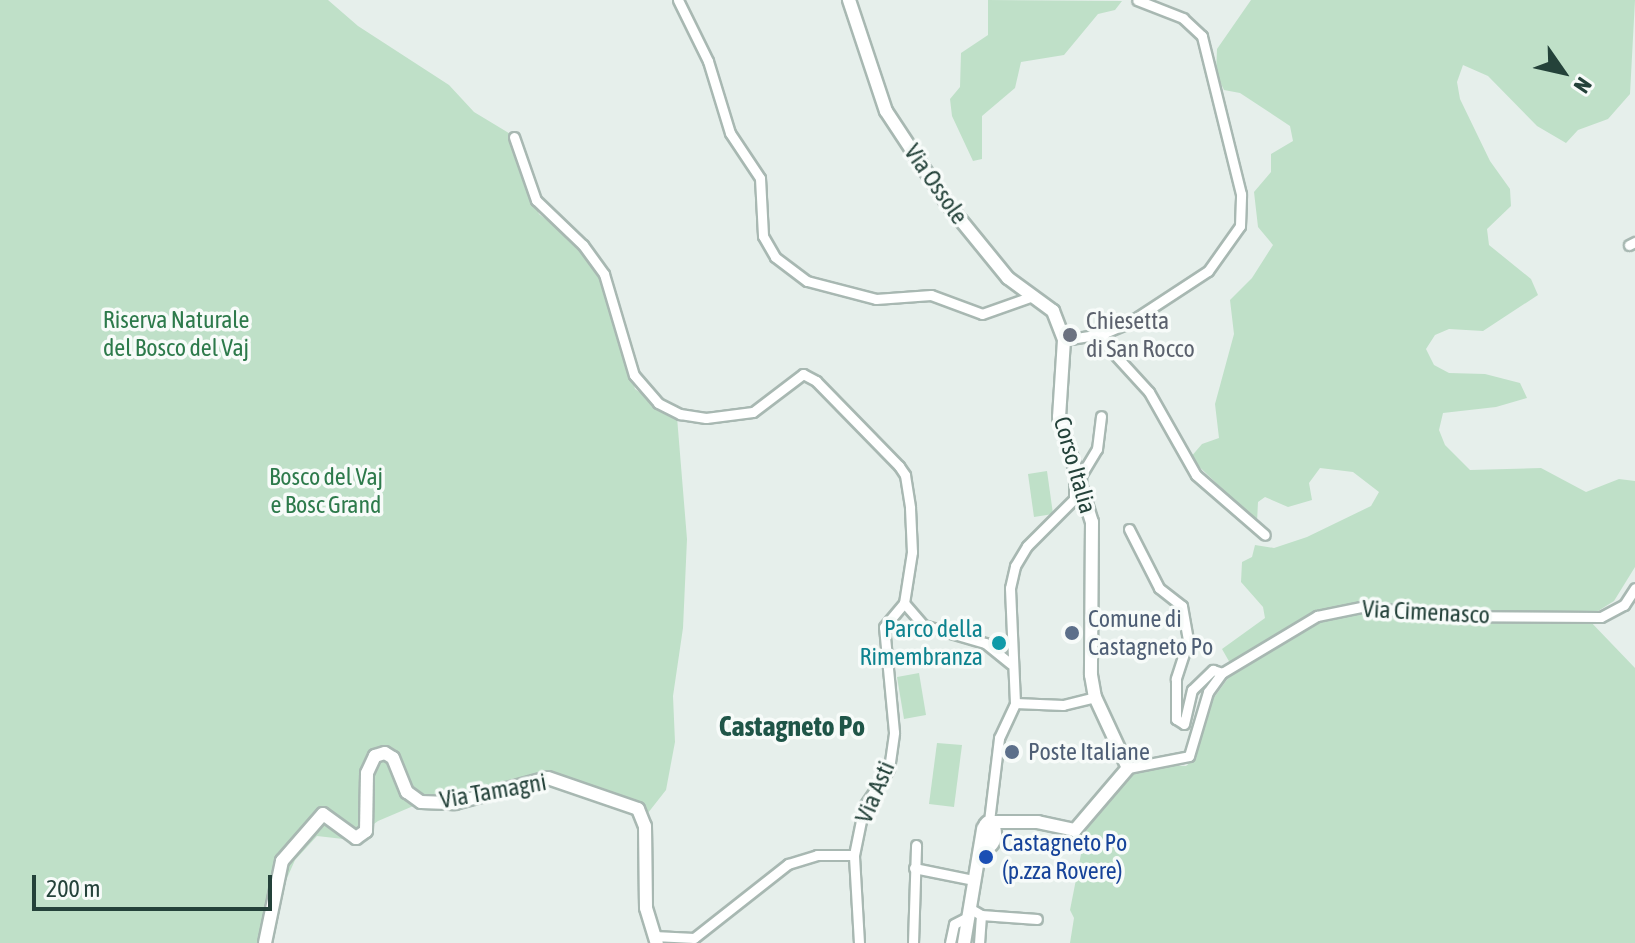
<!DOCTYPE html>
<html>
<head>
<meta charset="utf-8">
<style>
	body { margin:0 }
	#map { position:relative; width:1635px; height:943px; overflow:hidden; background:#e6efeb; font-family:"Asap Condensed",sans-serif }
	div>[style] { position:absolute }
	.green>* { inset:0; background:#bfe0c8 }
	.roads { filter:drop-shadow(2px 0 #a8b8b2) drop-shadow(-2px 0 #a8b8b2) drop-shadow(0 2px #a8b8b2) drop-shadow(0 -2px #a8b8b2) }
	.minor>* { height:9px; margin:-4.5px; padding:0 4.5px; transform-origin:4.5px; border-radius:4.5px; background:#fff }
	.tertiary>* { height:12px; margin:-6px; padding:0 6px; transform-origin:6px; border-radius:6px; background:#fff }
	.tertiary>.ring { margin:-6px; padding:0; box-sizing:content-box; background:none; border:12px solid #fff; border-radius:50% }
	.dots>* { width:22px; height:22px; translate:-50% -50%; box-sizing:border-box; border:4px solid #f7fbf9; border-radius:50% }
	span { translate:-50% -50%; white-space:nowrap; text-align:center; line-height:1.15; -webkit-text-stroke:7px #f7fbf9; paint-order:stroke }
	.street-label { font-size:24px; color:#24423a }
	.park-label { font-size:24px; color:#2d7a4b }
	.worship-label { font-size:24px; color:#5b616d }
	.left { translate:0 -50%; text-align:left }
	.service-label { font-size:24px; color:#4e5e75 }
	.culture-label { font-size:24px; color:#0d838f }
	.right { translate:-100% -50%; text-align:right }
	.transit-label { font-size:24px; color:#164399 }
	.quarter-label { font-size:28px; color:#1f5548; font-weight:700 }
	.north { position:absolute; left:1523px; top:32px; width:80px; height:80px; -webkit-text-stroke:6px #f7fbf9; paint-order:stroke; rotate:124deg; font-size:22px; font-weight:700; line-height:32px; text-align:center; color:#24423a }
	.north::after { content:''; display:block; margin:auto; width:28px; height:36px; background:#24423a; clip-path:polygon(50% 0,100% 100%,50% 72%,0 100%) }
	.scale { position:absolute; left:32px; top:875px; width:240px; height:36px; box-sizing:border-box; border:4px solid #24423a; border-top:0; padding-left:10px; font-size:24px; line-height:28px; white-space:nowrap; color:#24423a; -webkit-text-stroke:6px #f7fbf9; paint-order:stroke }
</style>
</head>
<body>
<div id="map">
	<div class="green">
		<i style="clip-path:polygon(0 0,328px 0,358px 26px,449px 85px,474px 112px,512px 135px,539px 214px,567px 235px,602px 273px,635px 389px,677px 417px,687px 539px,683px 628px,673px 696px,675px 742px,666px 790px,644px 818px,574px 787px,536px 783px,418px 804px,378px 821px,352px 840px,317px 836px,295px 860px,280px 894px,270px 943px,0 943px)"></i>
		<i style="clip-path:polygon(988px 0,1122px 1px,1115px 10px,1098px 14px,1064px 55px,1021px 62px,1015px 88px,982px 116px,982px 159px,973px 161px,952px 116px,950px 99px,960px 87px,961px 53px,988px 35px)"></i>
		<i style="clip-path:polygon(1251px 0,1635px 0,1630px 94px,1608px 119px,1578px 130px,1566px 143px,1537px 126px,1488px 76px,1463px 65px,1457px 82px,1460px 99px,1490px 161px,1510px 189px,1511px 206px,1487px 229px,1489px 245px,1531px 279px,1538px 295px,1483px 331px,1449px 329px,1435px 335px,1426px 349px,1434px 365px,1449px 373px,1485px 374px,1520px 383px,1527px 398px,1496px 407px,1443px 413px,1439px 430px,1445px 445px,1470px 470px,1541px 468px,1586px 492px,1619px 479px,1635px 481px,1635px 567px,1614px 601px,1587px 618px,1635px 668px,1635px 943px,1070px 943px,1074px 918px,1070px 910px,1082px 849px,1070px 846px,1133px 771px,1149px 764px,1186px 766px,1193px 760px,1202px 714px,1234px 670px,1222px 649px,1265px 618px,1263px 607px,1241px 582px,1242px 562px,1252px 557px,1255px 545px,1274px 548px,1307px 537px,1371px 506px,1379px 492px,1353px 472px,1320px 468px,1309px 483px,1312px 500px,1288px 507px,1265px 497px,1258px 502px,1257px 522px,1190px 458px,1202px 444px,1219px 438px,1215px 404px,1234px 334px,1230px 300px,1252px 278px,1273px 245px,1258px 227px,1254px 192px,1271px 172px,1271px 154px,1293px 141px,1290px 126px,1240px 93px,1224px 90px,1216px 74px,1217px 49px)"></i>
		<i style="clip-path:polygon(1047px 471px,1053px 514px,1034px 517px,1028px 474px)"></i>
		<i style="clip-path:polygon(919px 673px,926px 715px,904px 719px,897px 677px)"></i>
		<i style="clip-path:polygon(937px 743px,962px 745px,954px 807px,929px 804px)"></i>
	</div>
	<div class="roads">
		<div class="minor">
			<i style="left:678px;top:0;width:68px;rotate:63.8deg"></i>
			<i style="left:708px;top:61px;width:75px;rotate:73deg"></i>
			<i style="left:730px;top:133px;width:54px;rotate:56.3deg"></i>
			<i style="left:760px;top:178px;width:58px;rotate:87deg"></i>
			<i style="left:763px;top:236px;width:24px;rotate:60deg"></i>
			<i style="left:775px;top:257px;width:40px;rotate:37deg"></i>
			<i style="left:807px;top:281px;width:71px;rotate:14.6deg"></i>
			<i style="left:876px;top:299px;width:55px;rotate:-4.2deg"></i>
			<i style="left:931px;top:295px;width:54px;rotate:20.4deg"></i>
			<i style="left:982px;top:314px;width:54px;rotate:-19.4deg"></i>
			<i style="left:514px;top:137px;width:67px;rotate:70.8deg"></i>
			<i style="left:536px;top:200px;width:65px;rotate:43.8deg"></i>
			<i style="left:583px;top:245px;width:36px;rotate:54deg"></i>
			<i style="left:604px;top:274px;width:105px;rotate:73.5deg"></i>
			<i style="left:634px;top:375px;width:37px;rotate:49deg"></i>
			<i style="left:658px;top:403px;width:25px;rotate:27deg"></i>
			<i style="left:680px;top:414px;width:26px;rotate:9deg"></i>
			<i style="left:706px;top:418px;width:47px;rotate:-7.3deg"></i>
			<i style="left:753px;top:412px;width:63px;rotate:-37.2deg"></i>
			<i style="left:803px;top:374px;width:15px;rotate:28deg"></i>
			<i style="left:816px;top:381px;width:119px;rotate:45.7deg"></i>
			<i style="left:899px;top:466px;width:11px;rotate:56deg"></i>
			<i style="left:905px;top:475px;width:33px;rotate:81deg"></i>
			<i style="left:910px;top:508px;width:44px;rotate:87.4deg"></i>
			<i style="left:912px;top:552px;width:52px;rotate:98.9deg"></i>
			<i style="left:1629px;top:245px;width:7px;rotate:-27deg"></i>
			<i style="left:1102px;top:334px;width:13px;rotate:67deg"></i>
			<i style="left:1107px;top:346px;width:62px;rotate:47.6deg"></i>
			<i style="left:1149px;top:392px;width:95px;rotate:60.5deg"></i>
			<i style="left:1196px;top:475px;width:91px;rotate:41deg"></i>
			<i style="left:1064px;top:340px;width:38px;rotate:-9deg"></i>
			<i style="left:1102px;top:334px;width:30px;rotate:-23deg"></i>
			<i style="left:1130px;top:322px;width:93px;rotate:-33.2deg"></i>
			<i style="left:1208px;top:271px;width:55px;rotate:-54.6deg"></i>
			<i style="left:1240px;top:226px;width:32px;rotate:-88deg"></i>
			<i style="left:1241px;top:194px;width:163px;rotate:-103.9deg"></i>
			<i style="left:1202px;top:36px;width:26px;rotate:-137deg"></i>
			<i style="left:1183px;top:18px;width:49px;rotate:-158.6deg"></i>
			<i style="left:1080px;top:477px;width:33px;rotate:-59deg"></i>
			<i style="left:1097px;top:449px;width:33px;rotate:-83deg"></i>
			<i style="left:1129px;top:529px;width:66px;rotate:63deg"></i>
			<i style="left:1159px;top:588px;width:29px;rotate:38deg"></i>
			<i style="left:1182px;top:606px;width:36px;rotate:80deg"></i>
			<i style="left:1188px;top:641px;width:40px;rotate:108deg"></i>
			<i style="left:1176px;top:679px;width:40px;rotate:90deg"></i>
			<i style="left:1176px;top:719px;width:9px;rotate:32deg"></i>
			<i style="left:1184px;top:724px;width:35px;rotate:-77deg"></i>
			<i style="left:1192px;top:690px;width:29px;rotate:-44deg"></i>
			<i style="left:1213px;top:670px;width:9px;rotate:18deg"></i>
			<i style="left:904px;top:603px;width:29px;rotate:49deg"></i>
			<i style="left:923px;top:625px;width:65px;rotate:16.2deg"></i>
			<i style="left:985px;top:643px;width:33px;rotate:39deg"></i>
			<i style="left:1015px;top:703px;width:48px;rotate:2.4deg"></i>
			<i style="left:1063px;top:705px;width:33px;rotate:-14deg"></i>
			<i style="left:1128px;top:768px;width:62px;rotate:-11.1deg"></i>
			<i style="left:1189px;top:756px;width:67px;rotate:-73.5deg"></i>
			<i style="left:1208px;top:692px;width:24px;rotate:-54deg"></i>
			<i style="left:1222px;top:673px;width:111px;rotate:-31deg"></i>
			<i style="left:1317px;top:616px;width:50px;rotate:-11.5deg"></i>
			<i style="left:1366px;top:606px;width:67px;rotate:8.6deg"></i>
			<i style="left:1432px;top:616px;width:169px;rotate:0.3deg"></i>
			<i style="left:1601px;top:617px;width:26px;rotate:-28deg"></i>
			<i style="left:1624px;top:605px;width:20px;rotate:-57deg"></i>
			<i style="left:989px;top:821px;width:84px;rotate:-83.1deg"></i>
			<i style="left:999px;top:738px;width:38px;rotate:-65deg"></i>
			<i style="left:1015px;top:703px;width:115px;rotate:-92.5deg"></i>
			<i style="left:1010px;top:588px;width:23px;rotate:-77deg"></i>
			<i style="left:1015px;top:566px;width:23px;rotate:-59deg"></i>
			<i style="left:1027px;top:546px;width:66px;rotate:-45deg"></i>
			<i style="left:1074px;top:499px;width:16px;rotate:-90deg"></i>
			<i style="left:1074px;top:483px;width:8px;rotate:-23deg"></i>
			<i style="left:914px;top:868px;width:60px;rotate:11.5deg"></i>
			<i style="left:969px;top:908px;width:14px;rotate:30deg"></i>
			<i style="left:981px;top:915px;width:28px;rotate:94deg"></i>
			<i style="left:981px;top:915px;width:56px;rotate:4.1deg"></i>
			<i style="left:654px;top:936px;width:40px;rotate:2.9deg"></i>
			<i style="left:694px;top:938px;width:120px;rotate:-38.2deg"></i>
			<i style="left:788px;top:864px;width:30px;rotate:-17deg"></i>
			<i style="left:817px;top:855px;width:37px"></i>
			<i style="left:859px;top:943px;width:88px;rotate:-93.3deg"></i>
			<i style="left:854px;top:855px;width:50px;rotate:-78.5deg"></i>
			<i style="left:864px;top:806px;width:45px;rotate:-56deg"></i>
			<i style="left:889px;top:769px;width:37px;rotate:-82deg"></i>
			<i style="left:894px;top:732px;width:105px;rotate:-95.4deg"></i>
			<i style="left:884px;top:627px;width:31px;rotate:-50deg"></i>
			<i style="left:913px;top:943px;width:98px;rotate:-88.2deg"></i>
			<i style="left:950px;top:943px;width:19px;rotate:-78deg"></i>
			<i style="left:954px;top:924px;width:16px;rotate:-27deg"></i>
		</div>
		<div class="tertiary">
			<i style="left:849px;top:0;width:117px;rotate:71.6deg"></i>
			<i style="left:886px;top:111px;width:109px;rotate:56.6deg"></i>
			<i style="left:946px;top:202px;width:98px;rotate:50.8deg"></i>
			<i style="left:1008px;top:278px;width:56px;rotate:36.3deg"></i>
			<i style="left:1053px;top:311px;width:31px;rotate:69deg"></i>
			<i style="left:1064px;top:340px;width:77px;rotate:93.7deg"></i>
			<i style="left:1059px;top:417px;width:110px;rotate:72.6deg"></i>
			<i style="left:1092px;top:522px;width:153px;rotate:90.4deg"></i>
			<i style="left:1091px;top:675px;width:22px;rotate:80deg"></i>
			<i style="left:1095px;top:697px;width:78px;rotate:65.1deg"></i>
			<i style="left:1128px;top:768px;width:82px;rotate:130.5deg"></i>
			<i style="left:1075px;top:830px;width:38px;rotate:-168deg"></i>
			<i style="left:1038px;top:822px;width:48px;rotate:180deg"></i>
			<i class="ring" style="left:982.5px;top:821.5px;width:-1px;height:-1px"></i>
			<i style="left:265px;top:943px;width:84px;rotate:-78.3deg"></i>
			<i style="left:282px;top:861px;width:62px;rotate:-48.9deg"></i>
			<i style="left:323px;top:814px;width:41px;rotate:36deg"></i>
			<i style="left:356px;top:838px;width:12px;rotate:-35deg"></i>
			<i style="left:366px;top:831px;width:58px;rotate:-89deg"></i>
			<i style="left:367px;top:773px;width:19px;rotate:-65deg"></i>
			<i style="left:375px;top:756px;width:10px;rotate:-17deg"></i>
			<i style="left:385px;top:753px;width:9px;rotate:32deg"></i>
			<i style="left:393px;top:758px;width:37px;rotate:68deg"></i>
			<i style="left:407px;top:792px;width:17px;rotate:36deg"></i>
			<i style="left:421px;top:802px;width:34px;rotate:2deg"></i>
			<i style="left:455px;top:803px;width:96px;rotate:-15deg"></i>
			<i style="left:548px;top:778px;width:95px;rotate:19deg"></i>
			<i style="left:638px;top:809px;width:18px;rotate:68deg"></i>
			<i style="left:645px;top:826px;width:82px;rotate:89.3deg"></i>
			<i style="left:646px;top:908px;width:37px;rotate:73deg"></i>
			<i style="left:964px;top:943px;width:116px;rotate:-80.5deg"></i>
		</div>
	</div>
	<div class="dots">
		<i style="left:1070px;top:335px;background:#6b7280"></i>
		<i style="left:1072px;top:633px;background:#5c6f8a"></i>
		<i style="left:999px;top:643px;background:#0f9aa8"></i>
		<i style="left:1012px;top:752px;background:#5c6f8a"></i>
		<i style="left:986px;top:857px;background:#1a4fb4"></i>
	</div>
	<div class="street-label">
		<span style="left:936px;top:184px;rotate:55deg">Via Ossole</span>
		<span style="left:1075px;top:465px;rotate:74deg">Corso Italia</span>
		<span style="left:1426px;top:612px;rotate:3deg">Via Cimenasco</span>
		<span style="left:493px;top:791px;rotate:-10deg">Via Tamagni</span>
		<span style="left:875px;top:792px;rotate:-67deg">Via Asti</span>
	</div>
	<div class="park-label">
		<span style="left:176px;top:334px">Riserva Naturale<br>del Bosco del Vaj</span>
		<span style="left:326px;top:491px">Bosco del Vaj<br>e Bosc Grand</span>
	</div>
	<div class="worship-label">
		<span class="left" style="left:1086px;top:335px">Chiesetta<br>di San Rocco</span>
	</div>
	<div class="service-label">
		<span class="left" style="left:1088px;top:633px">Comune di<br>Castagneto Po</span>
		<span class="left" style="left:1028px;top:752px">Poste Italiane</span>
	</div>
	<div class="culture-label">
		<span class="right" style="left:983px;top:643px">Parco della<br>Rimembranza</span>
	</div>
	<div class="transit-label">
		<span class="left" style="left:1002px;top:857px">Castagneto Po<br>(p.zza Rovere)</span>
	</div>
	<div class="quarter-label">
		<span style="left:792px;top:726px">Castagneto Po</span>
	</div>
	<div class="north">N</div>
	<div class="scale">200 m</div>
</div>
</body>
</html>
